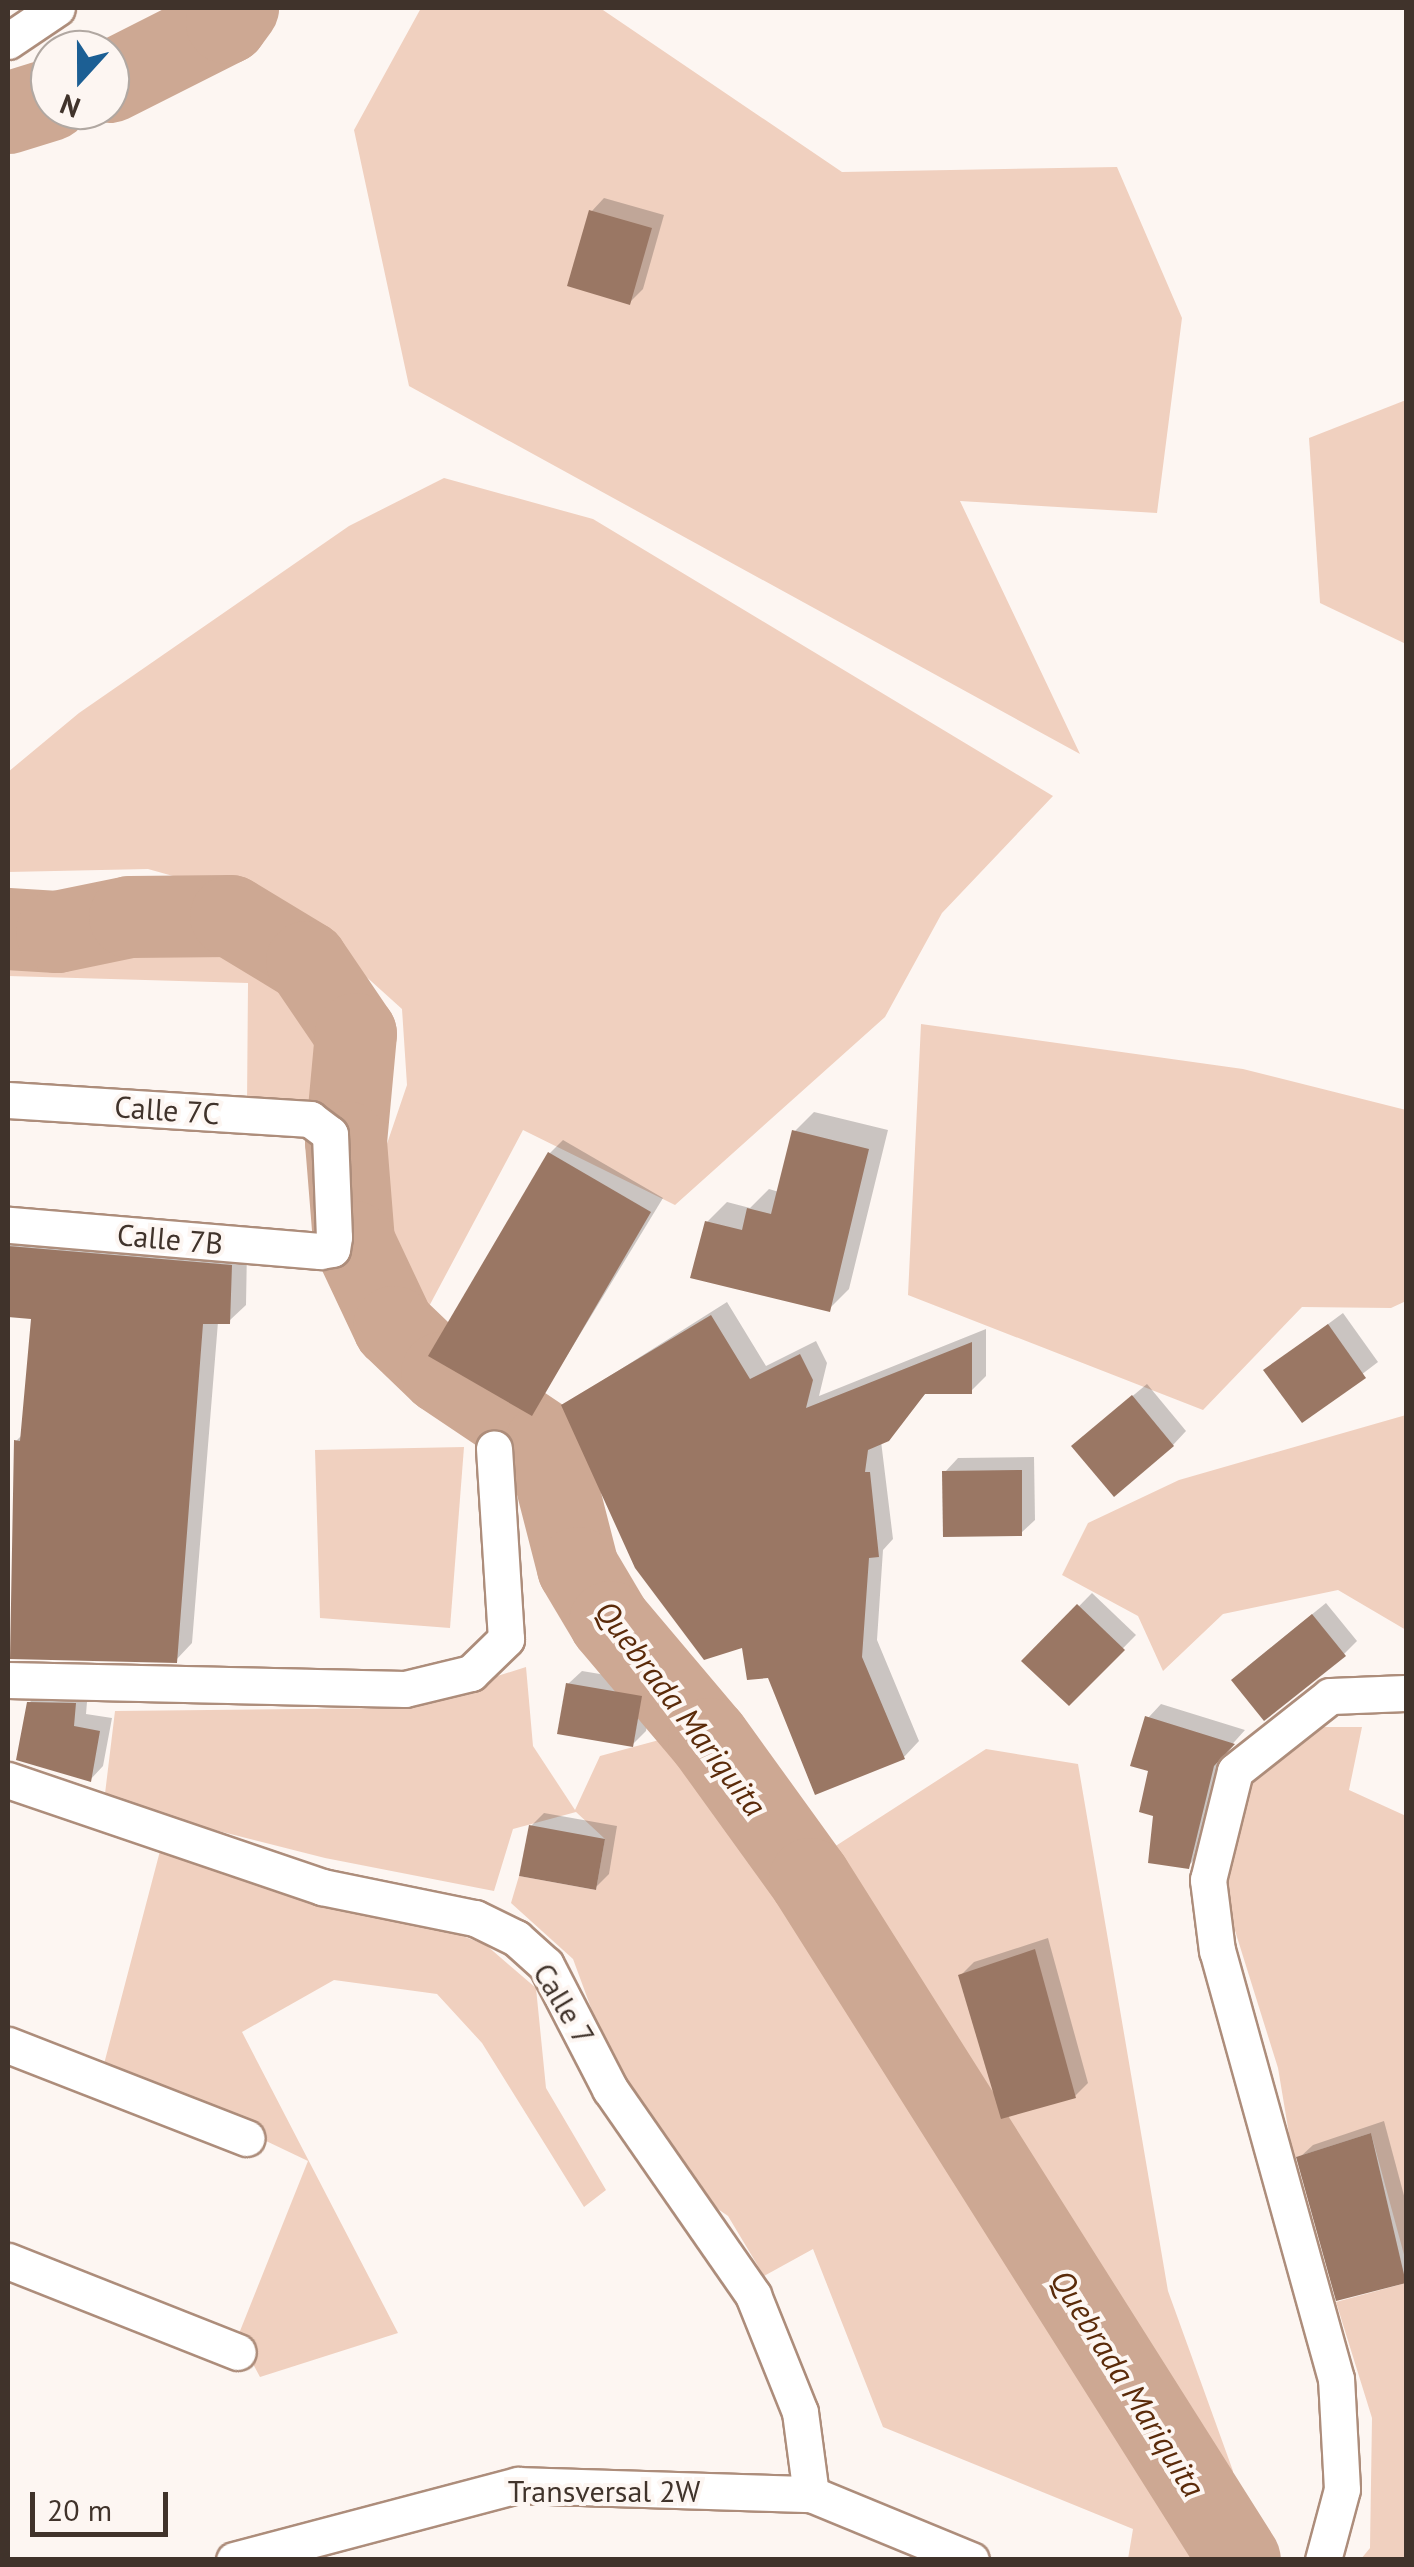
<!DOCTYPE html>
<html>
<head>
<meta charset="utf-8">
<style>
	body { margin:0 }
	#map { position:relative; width:1414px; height:2567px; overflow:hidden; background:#fdf6f2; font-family:"PT Sans",sans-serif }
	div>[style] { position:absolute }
	.green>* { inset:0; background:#f0d0bf }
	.shadow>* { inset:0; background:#0003 }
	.river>* { height:82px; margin:-41px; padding:0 41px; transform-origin:41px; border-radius:41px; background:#cda893 }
	.building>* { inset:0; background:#9a7764 }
	.roads { filter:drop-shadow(2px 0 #ad8d7b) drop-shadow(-2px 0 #ad8d7b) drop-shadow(0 2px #ad8d7b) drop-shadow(0 -2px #ad8d7b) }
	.minor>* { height:35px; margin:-17.5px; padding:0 17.5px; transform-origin:17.5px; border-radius:17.5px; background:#fff }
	span { translate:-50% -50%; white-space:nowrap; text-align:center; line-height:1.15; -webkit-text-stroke:8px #fdf6f2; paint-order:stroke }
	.street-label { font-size:30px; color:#40332b }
	.water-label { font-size:32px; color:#5b2b0a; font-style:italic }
	.frame { position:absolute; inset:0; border:10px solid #40332b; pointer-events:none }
	.north { position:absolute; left:30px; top:30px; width:100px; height:100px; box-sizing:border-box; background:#fdf6f2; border:2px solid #b1a8a2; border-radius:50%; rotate:201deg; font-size:28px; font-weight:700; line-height:40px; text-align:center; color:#40332b }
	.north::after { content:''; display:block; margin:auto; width:35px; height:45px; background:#1c5f94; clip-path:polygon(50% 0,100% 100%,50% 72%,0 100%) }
	.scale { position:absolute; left:30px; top:2492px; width:138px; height:45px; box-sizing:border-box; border:5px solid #40332b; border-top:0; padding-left:12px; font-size:30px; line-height:35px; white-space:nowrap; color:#40332b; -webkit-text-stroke:8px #fdf6f2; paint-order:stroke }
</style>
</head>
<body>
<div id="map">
	<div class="green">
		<i style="clip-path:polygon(421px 8px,600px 8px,842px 172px,1117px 167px,1182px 318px,1157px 513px,960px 501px,1080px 754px,409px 386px,354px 130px)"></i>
		<i style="clip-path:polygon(1406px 400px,1406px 644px,1320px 603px,1309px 438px)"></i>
		<i style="clip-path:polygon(444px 478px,593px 519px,1053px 796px,942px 913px,885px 1017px,675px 1205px,523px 1130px,426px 1312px,390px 1265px,376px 1176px,407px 1085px,402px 1009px,291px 909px,148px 869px,8px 872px,8px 772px,79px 713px,349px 526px)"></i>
		<i style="clip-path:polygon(187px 929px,246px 941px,289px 970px,343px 1037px,326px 1119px,247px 1104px,248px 983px,8px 976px,8px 950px)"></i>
		<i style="clip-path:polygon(921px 1024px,1243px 1069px,1406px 1110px,1406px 1301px,1391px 1308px,1302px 1307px,1203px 1410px,908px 1295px)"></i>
		<i style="clip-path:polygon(1406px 1415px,1406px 1630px,1338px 1590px,1223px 1614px,1163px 1671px,1138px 1616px,1062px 1575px,1088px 1523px,1179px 1480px)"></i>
		<i style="clip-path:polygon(464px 1447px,450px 1628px,320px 1618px,315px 1450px)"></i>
		<i style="clip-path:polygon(526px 1667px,533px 1746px,575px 1810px,600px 1756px,685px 1733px,786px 1878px,986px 1749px,1078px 1764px,1168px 2291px,1233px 2471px,1235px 2532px,1271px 2559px,1128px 2559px,1133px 2529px,883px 2427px,813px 2249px,764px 2276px,728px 2216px,689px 2189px,622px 2092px,573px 1959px,511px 1903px,519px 1876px,596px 1890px,605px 1839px,576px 1812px,513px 1829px,494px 1891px,325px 1858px,104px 1802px,115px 1711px,396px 1708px)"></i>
		<i style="clip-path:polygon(1322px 1727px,1362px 1727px,1349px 1790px,1406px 1816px,1406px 2262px,1371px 2133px,1293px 2158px,1278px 2068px,1216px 1870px,1241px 1793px,1289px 1739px)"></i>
		<i style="clip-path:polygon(160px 1851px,345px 1912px,450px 1931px,486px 1945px,536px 1988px,546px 2088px,606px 2190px,584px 2207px,482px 2043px,437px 1994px,334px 1980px,242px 2032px,398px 2333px,260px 2377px,238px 2336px,308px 2161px,104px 2064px)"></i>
		<i style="clip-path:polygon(1406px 2283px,1406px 2559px,1361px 2559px,1370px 2548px,1372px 2418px,1336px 2302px)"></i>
	</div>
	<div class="shadow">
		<i style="clip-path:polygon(604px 198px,664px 215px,643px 289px,630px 302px,591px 212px)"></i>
		<i style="clip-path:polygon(814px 1112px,888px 1130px,849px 1289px,829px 1309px,707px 1222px,727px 1202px,750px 1208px,769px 1189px,779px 1192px,794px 1132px)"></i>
		<i style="clip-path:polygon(563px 1140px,663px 1198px,532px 1413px,550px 1153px)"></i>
		<i style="clip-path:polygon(8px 1218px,247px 1249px,246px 1305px,229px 1321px,218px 1322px,192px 1643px,176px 1660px,16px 1441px,23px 1434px,33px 1316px,8px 1314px)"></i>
		<i style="clip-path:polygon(727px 1302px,766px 1366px,816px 1341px,827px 1363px,819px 1396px,986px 1329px,986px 1376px,971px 1391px,928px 1391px,881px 1441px,893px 1539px,883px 1550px,877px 1640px,919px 1741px,904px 1757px,769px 1675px,564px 1405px)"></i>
		<i style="clip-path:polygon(1343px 1313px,1378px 1362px,1302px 1420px,1266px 1370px)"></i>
		<i style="clip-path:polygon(1147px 1384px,1186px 1431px,1173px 1445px,1088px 1433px)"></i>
		<i style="clip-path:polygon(1034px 1457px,1035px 1520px,1021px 1533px,945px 1472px,958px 1458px)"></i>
		<i style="clip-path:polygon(1092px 1593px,1136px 1635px,1069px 1703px,1025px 1661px)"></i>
		<i style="clip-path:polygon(1326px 1603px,1357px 1641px,1344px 1654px,1247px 1667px)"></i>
		<i style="clip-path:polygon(582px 1671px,654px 1683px,646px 1731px,632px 1745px,568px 1684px)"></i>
		<i style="clip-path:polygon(43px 1689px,88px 1690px,86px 1714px,112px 1718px,103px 1766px,90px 1780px,29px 1703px)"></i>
		<i style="clip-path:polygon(1161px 1704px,1245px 1730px,1227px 1750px,1201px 1853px,1188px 1866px,1156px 1815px,1148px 1718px)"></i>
		<i style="clip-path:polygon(544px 1813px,617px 1826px,609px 1874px,595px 1888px,531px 1826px)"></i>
		<i style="clip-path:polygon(1048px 1938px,1088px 2083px,1075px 2096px,960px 1976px,974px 1962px)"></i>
		<i style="clip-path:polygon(1384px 2121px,1406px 2203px,1406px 2280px,1338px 2298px,1299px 2158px,1313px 2145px)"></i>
	</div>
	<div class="river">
		<i style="left:110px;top:82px;width:131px;rotate:-26.8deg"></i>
		<i style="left:227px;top:23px;width:19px;rotate:-54deg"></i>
		<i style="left:8px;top:113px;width:44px;rotate:-17.2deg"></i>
		<i style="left:8px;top:929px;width:49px;rotate:3.5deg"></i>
		<i style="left:57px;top:932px;width:75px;rotate:-11.6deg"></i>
		<i style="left:130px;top:917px;width:101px;rotate:-0.6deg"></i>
		<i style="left:231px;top:916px;width:89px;rotate:31.2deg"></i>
		<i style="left:307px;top:962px;width:87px;rotate:55.8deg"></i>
		<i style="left:356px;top:1034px;width:108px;rotate:95.3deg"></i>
		<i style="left:346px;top:1142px;width:100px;rotate:85.4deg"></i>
		<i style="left:354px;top:1242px;width:94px;rotate:64.8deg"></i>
		<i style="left:394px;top:1327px;width:66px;rotate:43.8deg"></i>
		<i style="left:442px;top:1373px;width:125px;rotate:33.9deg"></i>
		<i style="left:546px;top:1443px;width:129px;rotate:75.6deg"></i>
		<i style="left:578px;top:1568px;width:63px;rotate:59.3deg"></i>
		<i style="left:610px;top:1622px;width:153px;rotate:49.8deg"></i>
		<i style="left:709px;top:1739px;width:173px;rotate:54.2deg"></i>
		<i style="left:810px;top:1879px;width:805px;rotate:57.73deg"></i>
	</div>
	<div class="building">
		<i style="clip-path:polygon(589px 210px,652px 228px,630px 305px,567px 286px)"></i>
		<i style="clip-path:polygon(792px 1130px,869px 1149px,830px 1312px,690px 1278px,705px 1221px,742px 1230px,747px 1208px,771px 1214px)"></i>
		<i style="clip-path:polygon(548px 1152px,651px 1212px,532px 1416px,428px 1356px)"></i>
		<i style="clip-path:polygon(8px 1246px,232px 1265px,230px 1324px,203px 1324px,177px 1663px,10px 1659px,14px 1440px,20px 1441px,31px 1319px,8px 1317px)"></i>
		<i style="clip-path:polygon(711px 1315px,750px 1379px,800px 1354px,813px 1380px,806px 1408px,972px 1342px,972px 1394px,925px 1394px,889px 1441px,868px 1450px,865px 1472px,870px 1472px,879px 1557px,869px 1558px,862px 1657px,905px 1759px,815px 1795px,768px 1678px,747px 1680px,742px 1648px,704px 1660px,635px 1568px,561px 1405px)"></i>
		<i style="clip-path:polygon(1328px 1324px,1366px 1378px,1302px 1423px,1263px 1370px)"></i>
		<i style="clip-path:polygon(1132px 1395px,1174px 1446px,1114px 1497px,1071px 1446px)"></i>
		<i style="clip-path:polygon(1022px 1470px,1022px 1536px,943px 1537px,942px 1471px)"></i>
		<i style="clip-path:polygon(1077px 1604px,1125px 1650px,1069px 1706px,1021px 1661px)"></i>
		<i style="clip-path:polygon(1312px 1614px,1346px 1656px,1264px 1721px,1231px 1680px)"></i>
		<i style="clip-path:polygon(566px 1683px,642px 1696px,633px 1747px,557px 1734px)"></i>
		<i style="clip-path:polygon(27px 1702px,76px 1703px,74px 1726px,100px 1731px,91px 1782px,16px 1760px)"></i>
		<i style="clip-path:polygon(1145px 1716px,1235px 1744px,1214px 1766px,1189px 1869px,1148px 1863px,1153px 1816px,1139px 1812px,1148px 1771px,1130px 1766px)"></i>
		<i style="clip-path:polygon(529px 1825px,605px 1839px,596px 1890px,519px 1876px)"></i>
		<i style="clip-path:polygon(1035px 1949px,1076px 2098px,1001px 2119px,958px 1975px)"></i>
		<i style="clip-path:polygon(1371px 2133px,1406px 2283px,1336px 2301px,1296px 2157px)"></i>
	</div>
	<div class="roads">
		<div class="minor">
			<i style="left:8px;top:41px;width:59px;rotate:-34deg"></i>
			<i style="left:8px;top:1100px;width:303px;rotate:3.6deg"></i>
			<i style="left:310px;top:1119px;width:25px;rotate:37deg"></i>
			<i style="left:330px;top:1134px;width:103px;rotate:87.8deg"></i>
			<i style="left:334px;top:1237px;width:12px;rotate:99deg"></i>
			<i style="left:332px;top:1249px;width:12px;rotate:171deg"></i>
			<i style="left:320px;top:1251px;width:313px;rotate:-175.2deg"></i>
			<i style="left:8px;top:1680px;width:397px;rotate:1.3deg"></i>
			<i style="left:405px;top:1689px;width:68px;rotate:-13.6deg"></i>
			<i style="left:471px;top:1673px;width:49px;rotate:-44.2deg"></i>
			<i style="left:506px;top:1639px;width:191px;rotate:-93.6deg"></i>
			<i style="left:8px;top:1780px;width:332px;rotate:18.8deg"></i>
			<i style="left:322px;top:1887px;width:156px;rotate:11.5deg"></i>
			<i style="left:475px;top:1918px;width:46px;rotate:26deg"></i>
			<i style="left:516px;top:1938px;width:40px;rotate:42deg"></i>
			<i style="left:546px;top:1965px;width:140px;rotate:62.7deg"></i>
			<i style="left:610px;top:2089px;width:251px;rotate:55.2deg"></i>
			<i style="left:753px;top:2295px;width:126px;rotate:68.1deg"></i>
			<i style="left:800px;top:2412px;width:83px;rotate:82.4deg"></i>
			<i style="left:8px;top:2045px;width:256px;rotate:21.3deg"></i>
			<i style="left:8px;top:2261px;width:247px;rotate:21.6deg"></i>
			<i style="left:234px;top:2560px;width:294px;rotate:-14.8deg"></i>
			<i style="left:518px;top:2485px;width:293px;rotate:1.8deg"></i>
			<i style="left:811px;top:2494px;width:173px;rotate:22.4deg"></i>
			<i style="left:1323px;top:2560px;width:73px;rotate:-75deg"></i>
			<i style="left:1342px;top:2489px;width:110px;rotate:-93.1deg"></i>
			<i style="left:1336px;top:2379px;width:444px;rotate:-105.5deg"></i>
			<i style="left:1217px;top:1951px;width:72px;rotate:-97.2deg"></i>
			<i style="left:1208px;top:1880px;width:112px;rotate:-76.1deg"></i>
			<i style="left:1235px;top:1771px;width:121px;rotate:-38.3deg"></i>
			<i style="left:1330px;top:1696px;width:76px;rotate:-2.3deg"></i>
		</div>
	</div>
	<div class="street-label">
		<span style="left:167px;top:1110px;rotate:4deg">Calle 7C</span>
		<span style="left:170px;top:1239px;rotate:5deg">Calle 7B</span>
		<span style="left:564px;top:2004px;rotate:59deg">Calle 7</span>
		<span style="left:604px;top:2491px">Transversal 2W</span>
	</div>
	<div class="water-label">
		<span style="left:681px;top:1708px;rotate:53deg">Quebrada Mariquita</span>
		<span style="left:1128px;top:2383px;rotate:58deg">Quebrada Mariquita</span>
	</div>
	<div class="frame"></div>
	<div class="north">N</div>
	<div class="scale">20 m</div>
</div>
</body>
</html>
